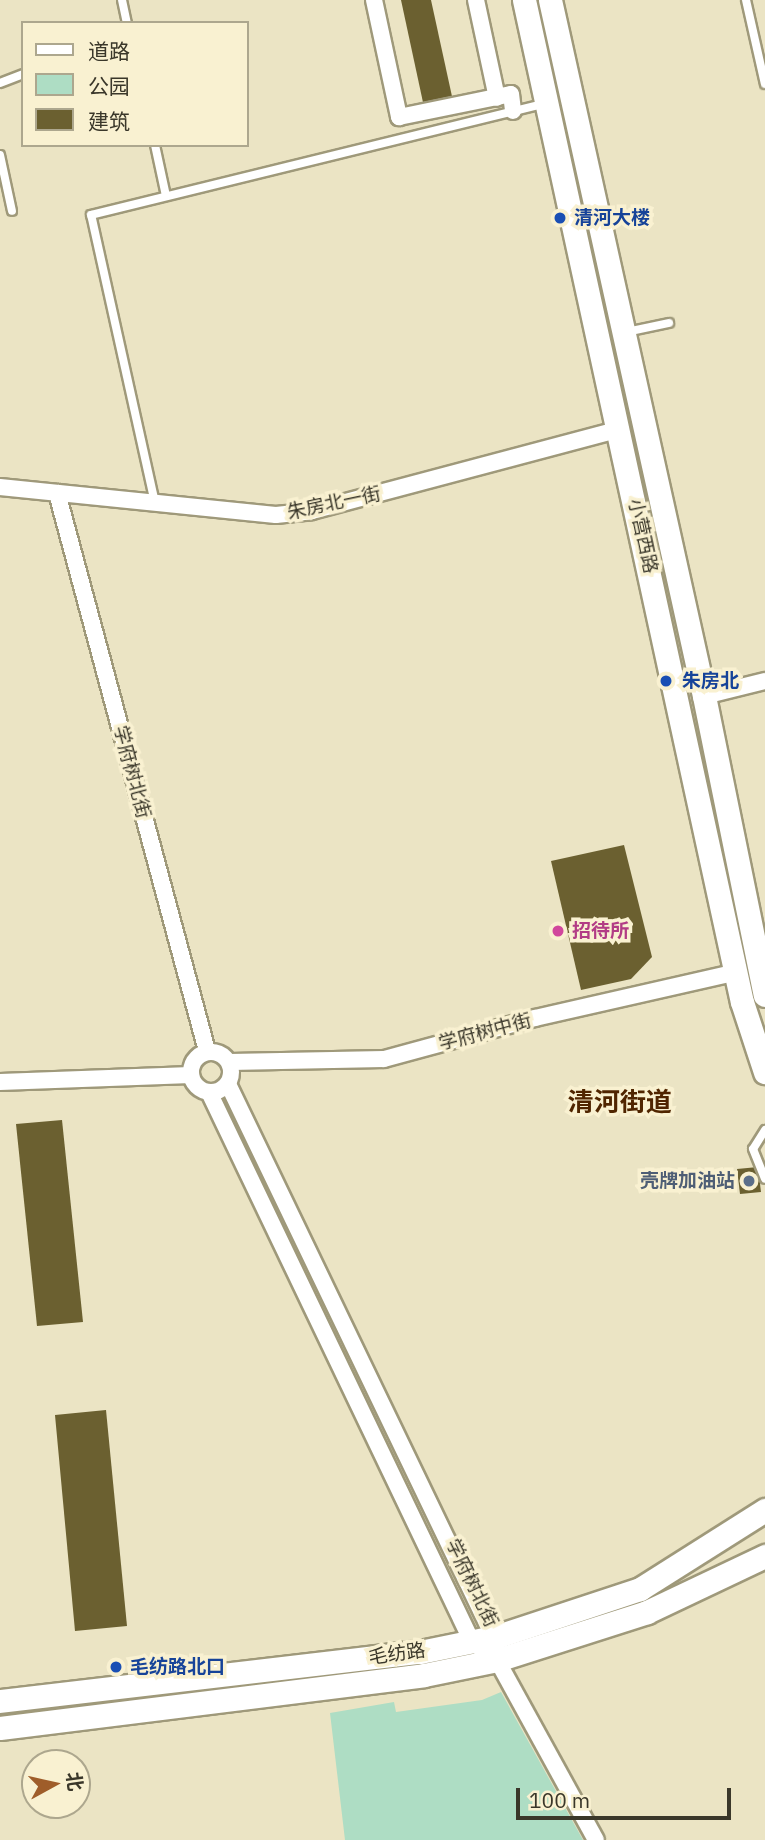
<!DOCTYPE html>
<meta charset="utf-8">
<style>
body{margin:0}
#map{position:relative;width:765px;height:1840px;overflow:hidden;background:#ebe4c4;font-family:"IBM Plex Sans","Noto Sans SC",sans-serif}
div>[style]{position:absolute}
.green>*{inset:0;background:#aeddc4}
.building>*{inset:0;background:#6b6030}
.roads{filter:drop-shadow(2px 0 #9f997a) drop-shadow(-2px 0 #9f997a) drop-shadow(0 2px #9f997a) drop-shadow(0 -2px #9f997a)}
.service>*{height:8px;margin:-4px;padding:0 4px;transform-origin:4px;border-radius:4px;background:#fff}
.minor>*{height:16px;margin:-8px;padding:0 8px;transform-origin:8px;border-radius:8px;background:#fff}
.minor>.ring{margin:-8px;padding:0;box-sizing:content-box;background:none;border:16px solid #fff;border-radius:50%}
.secondary>*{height:23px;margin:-11.5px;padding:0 11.5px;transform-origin:11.5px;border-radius:11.5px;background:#fff}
.dots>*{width:19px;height:19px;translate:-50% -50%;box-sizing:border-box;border:4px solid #f9f1d1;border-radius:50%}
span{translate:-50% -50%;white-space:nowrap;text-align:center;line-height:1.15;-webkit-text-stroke:7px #f9f1d1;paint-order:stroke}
.transit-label{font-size:19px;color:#164399;font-weight:700}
.left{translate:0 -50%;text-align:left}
.street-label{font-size:19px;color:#3a372a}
.hotel-label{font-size:19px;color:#b23c85;font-weight:700}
.service-label{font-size:19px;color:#4e5e75;font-weight:700}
.right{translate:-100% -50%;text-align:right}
.district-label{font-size:26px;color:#502500;font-weight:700}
.legend{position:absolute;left:21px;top:21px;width:228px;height:126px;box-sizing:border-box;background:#f9f1d1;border:2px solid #ada78e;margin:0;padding:9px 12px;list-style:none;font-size:21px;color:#3a372a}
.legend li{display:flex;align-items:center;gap:14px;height:35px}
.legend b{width:35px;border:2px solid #ada78e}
.north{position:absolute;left:21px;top:1749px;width:70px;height:70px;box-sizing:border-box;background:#f9f1d1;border:2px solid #ada78e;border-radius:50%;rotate:82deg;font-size:19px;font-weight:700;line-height:28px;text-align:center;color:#3a372a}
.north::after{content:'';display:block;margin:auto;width:24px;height:32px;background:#9f5d2a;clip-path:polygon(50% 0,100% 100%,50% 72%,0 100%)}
.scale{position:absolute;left:516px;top:1788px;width:215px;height:32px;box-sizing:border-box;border:4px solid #3a372a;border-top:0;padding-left:9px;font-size:21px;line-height:24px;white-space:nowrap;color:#3a372a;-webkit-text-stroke:5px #f9f1d1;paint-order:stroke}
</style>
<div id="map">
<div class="green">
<div style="clip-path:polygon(501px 1692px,583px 1840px,345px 1840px,330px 1713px,394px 1702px,396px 1712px,482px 1700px)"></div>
</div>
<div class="building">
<div style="clip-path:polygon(401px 0,431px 0,453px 101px,424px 107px)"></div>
<div style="clip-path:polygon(624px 845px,652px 957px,631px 979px,581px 990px,551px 861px)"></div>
<div style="clip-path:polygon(62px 1120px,83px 1322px,37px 1326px,16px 1124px)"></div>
<div style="clip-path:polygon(758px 1167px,761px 1192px,740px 1194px,737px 1169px)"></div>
<div style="clip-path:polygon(106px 1410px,127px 1626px,75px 1631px,55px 1415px)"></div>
</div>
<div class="roads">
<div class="service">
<div style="left:122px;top:0;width:24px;rotate:78deg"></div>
<div style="left:746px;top:0;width:86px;rotate:77.3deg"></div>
<div style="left:0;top:83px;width:25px;rotate:-21deg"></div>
<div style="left:155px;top:145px;width:52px;rotate:77.8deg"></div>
<div style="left:0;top:155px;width:57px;rotate:77.9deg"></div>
<div style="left:626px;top:332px;width:44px;rotate:-11.8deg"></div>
<div style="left:155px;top:503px;width:295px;rotate:-102.5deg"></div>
<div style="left:91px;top:215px;width:466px;rotate:-13.8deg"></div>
<div style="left:765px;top:1130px;width:22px;rotate:122deg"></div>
<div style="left:753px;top:1149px;width:32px;rotate:68deg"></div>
</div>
<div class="minor">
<div style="left:374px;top:0;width:120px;rotate:77.9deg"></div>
<div style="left:399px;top:117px;width:114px;rotate:-11.6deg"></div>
<div style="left:511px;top:94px;width:17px;rotate:83deg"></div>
<div style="left:476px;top:0;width:100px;rotate:77.9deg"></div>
<div style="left:0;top:487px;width:277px;rotate:5.8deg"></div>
<div style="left:276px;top:515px;width:36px;rotate:-6deg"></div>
<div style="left:312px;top:511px;width:319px;rotate:-14.9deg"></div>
<div style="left:57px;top:493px;width:578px;rotate:74.95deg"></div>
<div style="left:704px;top:696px;width:63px;rotate:-13.8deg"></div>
<div class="ring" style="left:191px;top:1052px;width:24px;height:24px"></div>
<div style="left:230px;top:1062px;width:154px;rotate:-1.1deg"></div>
<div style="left:384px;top:1059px;width:156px;rotate:-15.2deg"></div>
<div style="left:535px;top:1018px;width:207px;rotate:-12.8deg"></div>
<div style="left:0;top:1082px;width:191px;rotate:-2.1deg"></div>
<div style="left:228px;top:1084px;width:621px;rotate:64.34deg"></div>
<div style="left:209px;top:1092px;width:610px;rotate:64.44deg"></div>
<div style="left:472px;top:1642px;width:31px;rotate:36deg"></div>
<div style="left:497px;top:1660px;width:205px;rotate:61.2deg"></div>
</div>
<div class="secondary">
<div style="left:524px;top:0;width:1025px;rotate:77.73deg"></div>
<div style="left:742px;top:1002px;width:74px;rotate:71.8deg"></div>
<div style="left:550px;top:0;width:713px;rotate:77.52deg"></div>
<div style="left:704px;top:696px;width:305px;rotate:78.5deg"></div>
<div style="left:0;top:1701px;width:423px;rotate:-6.7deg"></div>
<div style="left:420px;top:1652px;width:80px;rotate:-11.6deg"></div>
<div style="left:498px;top:1636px;width:150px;rotate:-18.3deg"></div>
<div style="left:640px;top:1589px;width:148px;rotate:-32.3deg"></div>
<div style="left:0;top:1728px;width:427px;rotate:-7.1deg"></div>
<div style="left:424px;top:1675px;width:75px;rotate:-11.6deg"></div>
<div style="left:497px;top:1660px;width:157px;rotate:-17.7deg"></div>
<div style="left:647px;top:1612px;width:131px;rotate:-25.4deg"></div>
</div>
</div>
<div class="dots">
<div style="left:560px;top:218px;background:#1a4fb4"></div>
<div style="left:666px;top:681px;background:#1a4fb4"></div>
<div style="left:558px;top:931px;background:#d1479c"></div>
<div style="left:749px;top:1181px;background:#5c6f8a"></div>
<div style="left:116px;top:1667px;background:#1a4fb4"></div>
</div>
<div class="transit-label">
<span class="left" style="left:574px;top:218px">清河大楼</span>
<span class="left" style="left:682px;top:681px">朱房北</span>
<span class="left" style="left:130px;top:1667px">毛纺路北口</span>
</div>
<div class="street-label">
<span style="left:334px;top:503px;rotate:-12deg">朱房北一街</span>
<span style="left:643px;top:536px;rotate:78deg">小营西路</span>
<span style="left:132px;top:772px;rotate:75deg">学府树北街</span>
<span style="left:485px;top:1032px;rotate:-15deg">学府树中街</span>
<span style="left:472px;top:1583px;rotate:64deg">学府树北街</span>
<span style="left:397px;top:1654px;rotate:-8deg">毛纺路</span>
</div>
<div class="hotel-label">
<span class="left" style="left:572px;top:931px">招待所</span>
</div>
<div class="service-label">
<span class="right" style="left:735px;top:1181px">壳牌加油站</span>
</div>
<div class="district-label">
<span style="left:620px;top:1102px">清河街道</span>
</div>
<ul class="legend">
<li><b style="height:9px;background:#fff"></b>道路</li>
<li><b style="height:19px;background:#aeddc4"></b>公园</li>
<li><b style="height:19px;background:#6b6030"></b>建筑</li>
</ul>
<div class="north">北</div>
<div class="scale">100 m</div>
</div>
